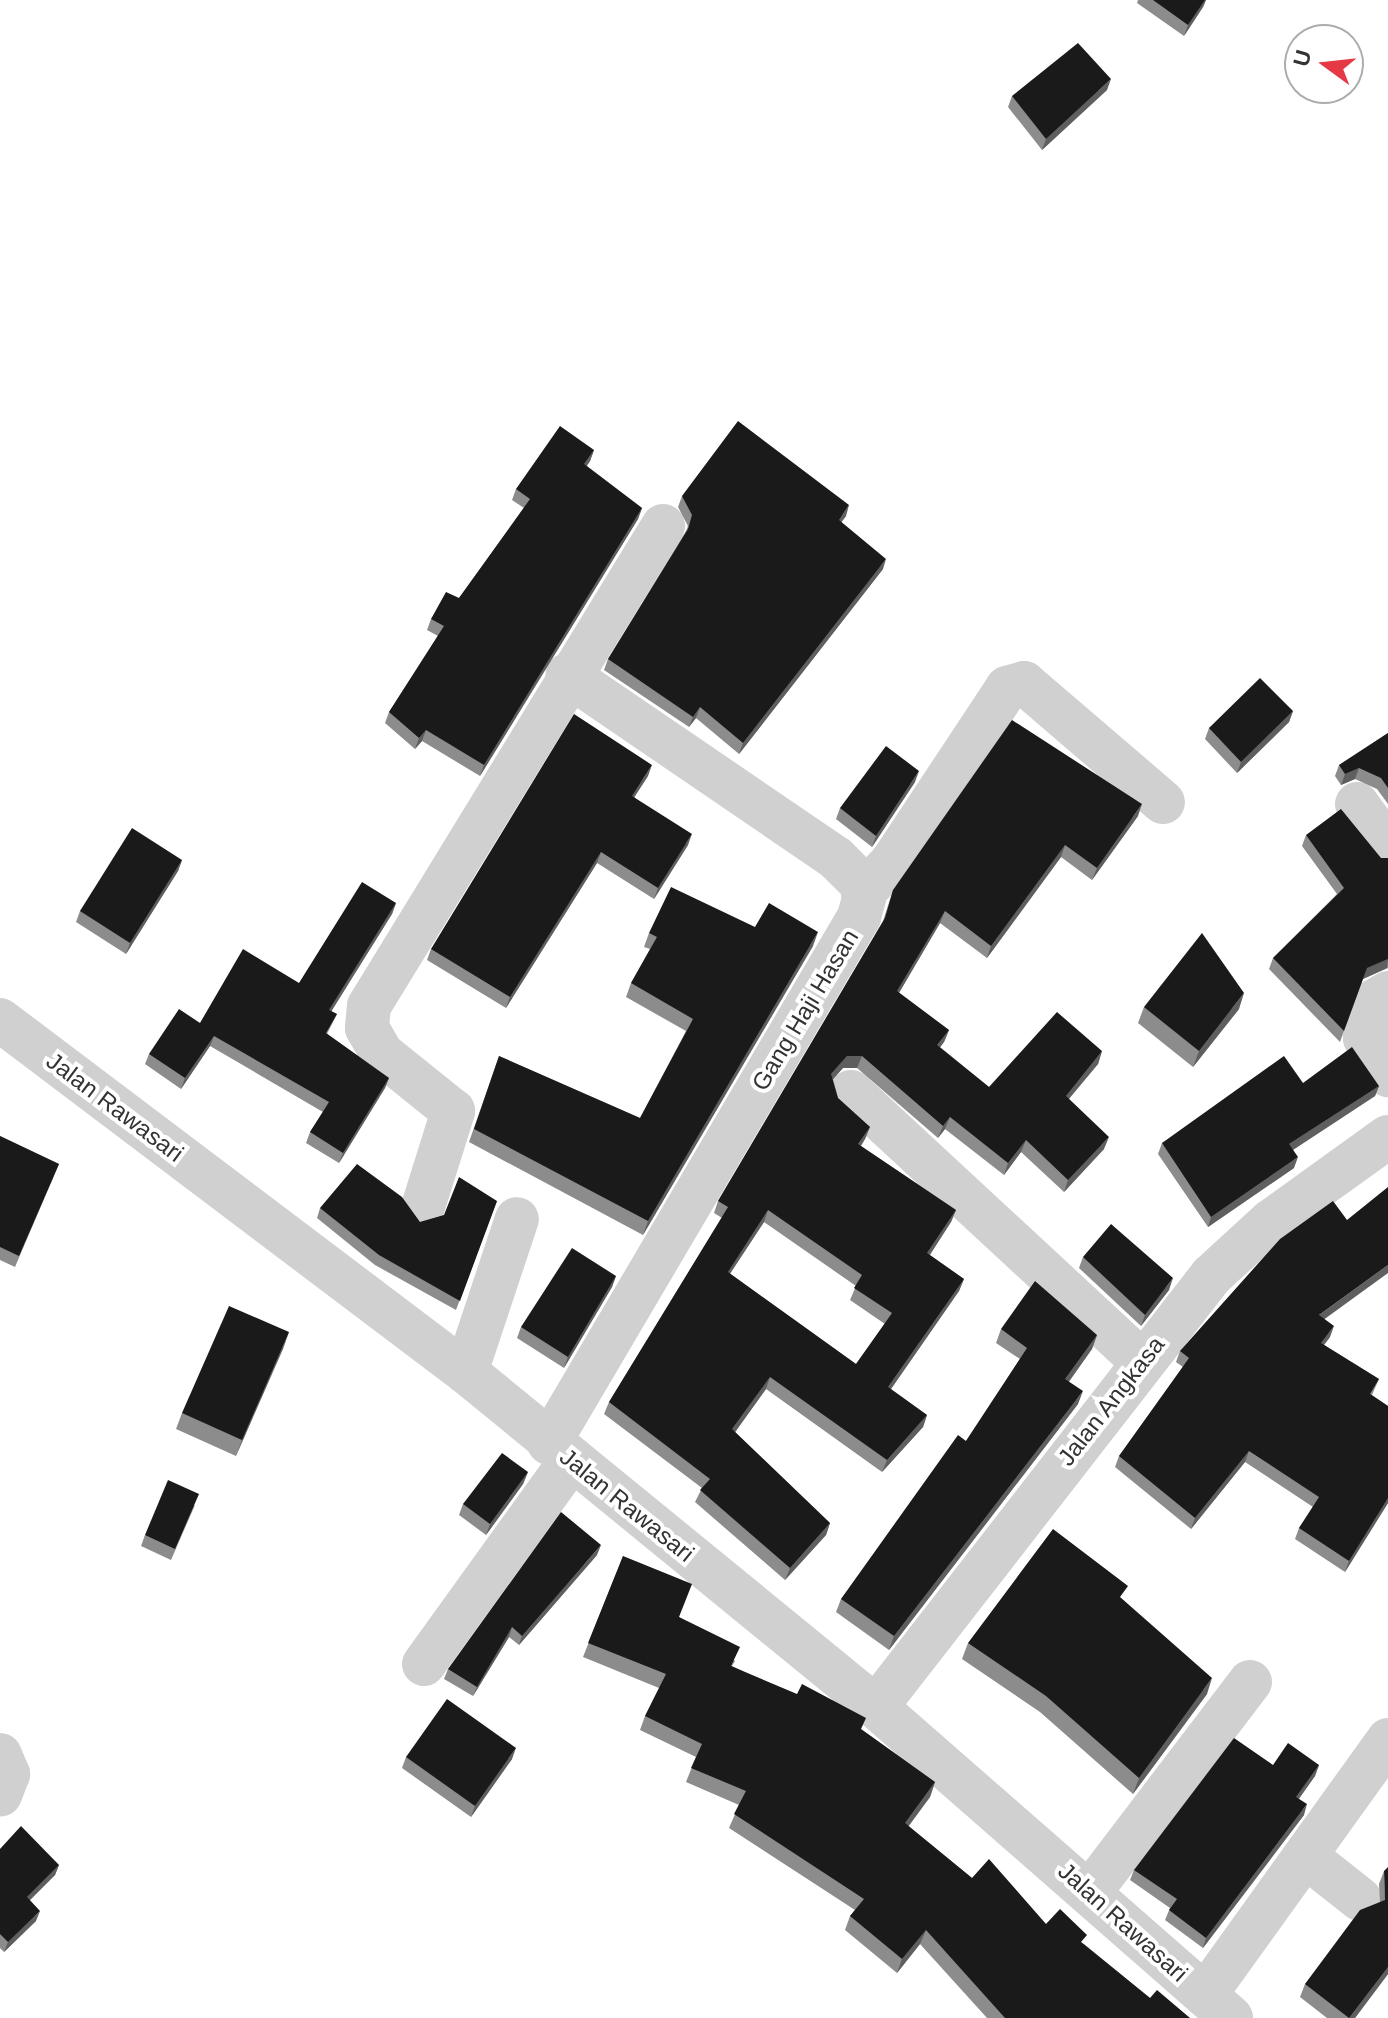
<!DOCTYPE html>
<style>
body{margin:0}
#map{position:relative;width:1388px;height:2018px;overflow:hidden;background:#fff;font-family:Helvetica,sans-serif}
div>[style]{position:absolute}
.minor>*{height:44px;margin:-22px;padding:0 22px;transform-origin:22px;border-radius:22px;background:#d0d0d0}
.wall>*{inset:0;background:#8c8c8c}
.shaded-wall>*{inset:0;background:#5f5f5f}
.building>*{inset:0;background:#1a1a1a}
span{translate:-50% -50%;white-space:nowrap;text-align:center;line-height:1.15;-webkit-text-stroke:8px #fff;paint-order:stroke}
.street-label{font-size:24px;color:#333}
.north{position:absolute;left:1284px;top:24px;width:80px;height:80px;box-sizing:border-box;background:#fff;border:2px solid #adadad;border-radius:50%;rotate:285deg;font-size:22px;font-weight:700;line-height:32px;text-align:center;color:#333}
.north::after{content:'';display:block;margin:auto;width:28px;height:36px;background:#e63946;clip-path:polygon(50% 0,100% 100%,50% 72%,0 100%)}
</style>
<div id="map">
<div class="minor">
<div style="left:1357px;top:804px;width:53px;rotate:54.2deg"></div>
<div style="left:863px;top:893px;width:42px;rotate:-46.9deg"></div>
<div style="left:892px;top:862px;width:209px;rotate:-56.5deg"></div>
<div style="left:1007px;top:688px;width:18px;rotate:-16deg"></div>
<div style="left:1024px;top:683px;width:183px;rotate:40.6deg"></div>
<div style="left:1388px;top:993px;width:14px;rotate:150deg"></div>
<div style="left:1376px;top:1000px;width:40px;rotate:106deg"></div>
<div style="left:1365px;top:1038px;width:44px;rotate:58.1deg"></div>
<div style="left:0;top:1020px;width:584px;rotate:37.07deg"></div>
<div style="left:466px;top:1372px;width:529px;rotate:39.25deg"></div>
<div style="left:876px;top:1707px;width:472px;rotate:41.2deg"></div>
<div style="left:851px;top:1092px;width:396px;rotate:42.8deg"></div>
<div style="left:423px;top:1207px;width:101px;rotate:-72.6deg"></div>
<div style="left:453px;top:1111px;width:91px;rotate:-141.2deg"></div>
<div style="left:382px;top:1054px;width:30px;rotate:-120deg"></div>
<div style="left:367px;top:1028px;width:22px;rotate:-85deg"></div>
<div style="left:369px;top:1006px;width:563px;rotate:-58.51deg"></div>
<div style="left:466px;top:1372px;width:161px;rotate:-71.6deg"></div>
<div style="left:549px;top:1443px;width:611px;rotate:-59.49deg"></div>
<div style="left:859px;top:917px;width:20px;rotate:-75deg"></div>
<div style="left:864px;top:898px;width:14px;rotate:-98deg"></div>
<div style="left:862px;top:884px;width:37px;rotate:-135deg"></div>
<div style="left:836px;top:858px;width:325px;rotate:-145.7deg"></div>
<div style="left:424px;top:1664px;width:253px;rotate:-54.2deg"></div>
<div style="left:876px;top:1707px;width:546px;rotate:-52.14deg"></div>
<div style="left:1211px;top:1276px;width:81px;rotate:-42.5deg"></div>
<div style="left:1271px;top:1221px;width:144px;rotate:-35.7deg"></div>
<div style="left:0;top:1755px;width:21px;rotate:67deg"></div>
<div style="left:8px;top:1774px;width:22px;rotate:111deg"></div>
<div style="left:1308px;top:1858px;width:66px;rotate:38.3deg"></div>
<div style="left:1090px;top:1892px;width:264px;rotate:-52.7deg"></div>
<div style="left:1205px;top:1995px;width:314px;rotate:-54.3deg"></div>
</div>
<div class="wall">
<div style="clip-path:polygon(1138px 0,1206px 0,1203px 7px,1184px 36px,1137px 3px)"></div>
<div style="clip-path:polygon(1107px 90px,1042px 150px,1008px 107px,1012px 96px)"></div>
<div style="clip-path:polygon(594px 450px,590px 461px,587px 466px,642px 508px,638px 519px,480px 776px,422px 741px,415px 749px,385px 723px,389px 712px,438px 636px,427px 630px,431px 619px,459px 598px,524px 508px,512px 500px,516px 489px)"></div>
<div style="clip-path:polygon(682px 496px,846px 516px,841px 522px,883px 569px,739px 754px,696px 718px,689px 727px,604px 670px,608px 659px,686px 531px,688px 526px,678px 507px)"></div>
<div style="clip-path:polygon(1293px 711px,1289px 722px,1237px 773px,1205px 739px,1209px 728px)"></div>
<div style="clip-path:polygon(1388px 733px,1388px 804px,1377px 789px,1355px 779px,1341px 785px,1335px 776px,1339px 765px)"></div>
<div style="clip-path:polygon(648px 776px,634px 797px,688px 845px,654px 899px,597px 863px,506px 1008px,427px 960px,431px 949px)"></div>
<div style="clip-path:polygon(915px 782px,872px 847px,836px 819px,840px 808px)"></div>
<div style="clip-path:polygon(evenodd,1138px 816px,1092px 880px,1061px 857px,987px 958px,940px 923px,899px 993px,949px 1030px,944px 1042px,940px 1047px,989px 1087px,1102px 1051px,1098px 1064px,1069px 1099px,1104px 1149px,1064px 1192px,1021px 1152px,1004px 1175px,945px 1129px,938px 1138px,857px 1068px,843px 1068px,833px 1079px,838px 1098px,870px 1127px,865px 1139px,861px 1146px,956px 1210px,951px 1222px,930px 1255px,964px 1279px,959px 1291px,891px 1389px,927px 1415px,923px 1427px,882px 1472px,766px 1389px,735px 1432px,830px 1523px,826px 1535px,785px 1580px,695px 1502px,702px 1488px,604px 1414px,609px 1402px,722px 1218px,714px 1213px,718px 1201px,883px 921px,893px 890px,1138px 816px,764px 1222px,856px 1286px,850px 1300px,885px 1324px,856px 1364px,730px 1274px,764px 1222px)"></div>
<div style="clip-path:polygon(1306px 835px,1381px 858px,1388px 858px,1388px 968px,1363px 979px,1340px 1042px,1269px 969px,1273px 958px,1337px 894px,1302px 846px)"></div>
<div style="clip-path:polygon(182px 860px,178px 871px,126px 954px,76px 922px,80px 911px)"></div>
<div style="clip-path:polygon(396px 903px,392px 914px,331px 1011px,337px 1014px,327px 1034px,389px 1078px,385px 1088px,339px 1163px,306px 1143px,310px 1132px,323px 1112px,210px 1046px,181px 1089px,145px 1064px,149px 1054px,200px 1023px,299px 983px)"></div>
<div style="clip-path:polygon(755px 927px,813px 946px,643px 1235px,469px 1142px,499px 1056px,640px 1118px,686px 1031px,626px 997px,631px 983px,650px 949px,644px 947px,649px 933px)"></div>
<div style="clip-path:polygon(1144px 1007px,1239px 1009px,1193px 1067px,1138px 1023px)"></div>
<div style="clip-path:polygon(1303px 1083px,1379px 1086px,1375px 1096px,1293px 1150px,1294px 1168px,1208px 1227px,1158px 1154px,1162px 1143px)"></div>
<div style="clip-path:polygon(0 1136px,59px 1164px,15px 1267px,0 1260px)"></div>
<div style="clip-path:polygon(497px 1201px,456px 1310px,375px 1265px,317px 1218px,320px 1208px,420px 1222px)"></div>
<div style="clip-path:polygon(1083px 1257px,1169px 1290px,1141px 1326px,1079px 1268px)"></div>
<div style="clip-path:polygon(616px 1276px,612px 1287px,564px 1368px,517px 1338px,521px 1327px)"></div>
<div style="clip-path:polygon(1324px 1319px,1330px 1337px,1324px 1345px,1379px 1379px,1372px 1395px,1388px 1406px,1388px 1503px,1345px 1572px,1295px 1539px,1299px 1528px,1313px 1507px,1245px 1462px,1191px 1529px,1115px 1467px,1119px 1456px,1183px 1367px,1176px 1362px,1180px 1351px)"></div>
<div style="clip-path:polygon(1001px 1329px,1097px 1335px,1092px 1349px,1069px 1381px,1078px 1404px,889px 1650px,836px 1612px,841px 1599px,966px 1441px,1020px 1359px,996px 1343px)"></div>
<div style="clip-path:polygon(289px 1332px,236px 1456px,176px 1429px,182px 1413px)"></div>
<div style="clip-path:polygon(528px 1472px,523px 1484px,486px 1535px,459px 1515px,463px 1504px)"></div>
<div style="clip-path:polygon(195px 1505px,171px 1560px,141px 1546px,145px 1535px)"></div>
<div style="clip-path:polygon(597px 1555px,519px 1645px,509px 1637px,473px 1696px,444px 1679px,448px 1669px)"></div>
<div style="clip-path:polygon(623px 1556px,679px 1617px,735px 1661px,732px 1666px,862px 1730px,935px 1782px,930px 1797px,908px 1826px,972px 1878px,1046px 1924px,1084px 1944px,1150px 1998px,1190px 2018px,987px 2018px,920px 1944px,897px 1973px,845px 1930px,850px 1916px,855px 1910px,729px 1828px,739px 1805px,686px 1782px,696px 1757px,640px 1730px,645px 1716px,659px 1688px,583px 1657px)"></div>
<div style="clip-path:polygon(1123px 1600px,1207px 1694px,1133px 1794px,1040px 1712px,962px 1659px,968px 1643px)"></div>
<div style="clip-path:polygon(406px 1757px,512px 1759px,471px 1817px,402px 1768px)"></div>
<div style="clip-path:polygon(1273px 1765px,1319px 1765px,1315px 1776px,1299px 1799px,1304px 1815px,1203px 1948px,1165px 1920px,1170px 1908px,1130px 1880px,1134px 1870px)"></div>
<div style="clip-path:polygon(0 1849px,59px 1865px,55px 1875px,30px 1900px,36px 1921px,4px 1952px,0 1948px)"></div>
<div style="clip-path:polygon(1384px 1871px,1388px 1974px,1355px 2018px,1327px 2018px,1300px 1997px,1305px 1984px,1380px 1902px,1379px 1884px)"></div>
</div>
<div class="shaded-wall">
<div style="clip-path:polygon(1205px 0,1206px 0,1203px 7px,1184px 36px,1188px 25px)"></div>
<div style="clip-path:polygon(1111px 79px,1107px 90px,1042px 150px,1046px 139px)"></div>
<div style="clip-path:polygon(594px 450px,590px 461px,580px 475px,584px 464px)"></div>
<div style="clip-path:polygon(849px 505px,846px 516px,835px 531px,839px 520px)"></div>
<div style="clip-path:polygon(642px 508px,638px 519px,480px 776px,484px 765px)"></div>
<div style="clip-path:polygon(886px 559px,883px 569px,739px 754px,743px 743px)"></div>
<div style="clip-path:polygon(700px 707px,696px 718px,689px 727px,693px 717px)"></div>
<div style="clip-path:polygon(1293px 711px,1289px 722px,1237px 773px,1241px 762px)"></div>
<div style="clip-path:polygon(426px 730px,422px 741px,415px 749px,419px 738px)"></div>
<div style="clip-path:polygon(652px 765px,648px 776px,628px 807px,632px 796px)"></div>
<div style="clip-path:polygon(1359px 768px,1355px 779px,1341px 785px,1345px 774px)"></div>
<div style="clip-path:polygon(919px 771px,915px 782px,872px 847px,876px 836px)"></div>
<div style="clip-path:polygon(1142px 804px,1138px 816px,1092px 880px,1097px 868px)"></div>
<div style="clip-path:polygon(692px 834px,688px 845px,654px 899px,658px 888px)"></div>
<div style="clip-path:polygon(1065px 845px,1061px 857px,987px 958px,991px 946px)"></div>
<div style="clip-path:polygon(601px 852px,597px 863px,506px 1008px,510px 997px)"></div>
<div style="clip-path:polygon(182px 860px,178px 871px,126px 954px,130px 943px)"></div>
<div style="clip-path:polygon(396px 903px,392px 914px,326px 1020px,329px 1010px)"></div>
<div style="clip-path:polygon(945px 911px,940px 923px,893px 1003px,897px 991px)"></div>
<div style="clip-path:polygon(818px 932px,813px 946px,643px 1235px,648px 1221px)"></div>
<div style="clip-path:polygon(1388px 959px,1387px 968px,1363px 979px,1367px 968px)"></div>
<div style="clip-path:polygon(1244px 993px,1239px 1009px,1193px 1067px,1199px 1051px)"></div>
<div style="clip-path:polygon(949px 1030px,944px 1042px,933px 1057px,937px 1045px)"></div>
<div style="clip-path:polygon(214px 1036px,210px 1046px,181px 1089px,185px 1078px)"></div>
<div style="clip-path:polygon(1102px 1051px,1098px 1064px,1061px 1108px,1066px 1096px)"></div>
<div style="clip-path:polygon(847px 1056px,862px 1056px,857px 1068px,843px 1068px,827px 1086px,831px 1074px)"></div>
<div style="clip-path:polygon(389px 1078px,385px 1088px,339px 1163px,343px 1153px)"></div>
<div style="clip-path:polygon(1379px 1086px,1375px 1096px,1285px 1155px,1289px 1144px)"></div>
<div style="clip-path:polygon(950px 1117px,945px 1129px,938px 1138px,943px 1126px)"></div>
<div style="clip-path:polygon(870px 1127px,865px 1139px,854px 1156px,858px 1144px)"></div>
<div style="clip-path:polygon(1109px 1137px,1104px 1149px,1064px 1192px,1068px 1180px)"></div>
<div style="clip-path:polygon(1026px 1140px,1021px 1152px,1004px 1175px,1008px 1163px)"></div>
<div style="clip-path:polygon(1298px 1157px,1294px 1168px,1208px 1227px,1211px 1217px)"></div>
<div style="clip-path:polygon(768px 1210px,764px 1222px,723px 1284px,728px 1272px)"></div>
<div style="clip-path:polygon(956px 1210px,951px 1222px,923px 1265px,927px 1253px)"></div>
<div style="clip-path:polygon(1388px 1265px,1388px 1273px,1315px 1326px,1319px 1315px)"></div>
<div style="clip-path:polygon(616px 1276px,612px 1287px,564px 1368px,568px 1357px)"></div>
<div style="clip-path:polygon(1173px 1278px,1169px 1290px,1141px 1326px,1145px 1315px)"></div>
<div style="clip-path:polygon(964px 1279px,959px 1291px,884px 1399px,888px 1387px)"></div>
<div style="clip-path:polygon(1334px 1326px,1330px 1337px,1317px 1354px,1321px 1343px)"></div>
<div style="clip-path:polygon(289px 1332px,283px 1349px,236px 1456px,242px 1440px)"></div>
<div style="clip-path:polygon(1097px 1335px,1092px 1349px,1061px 1393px,1065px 1379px)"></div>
<div style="clip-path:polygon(770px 1377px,766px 1389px,728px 1442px,732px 1429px)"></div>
<div style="clip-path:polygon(1083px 1391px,1078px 1404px,889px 1650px,894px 1636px)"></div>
<div style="clip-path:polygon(927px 1415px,923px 1427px,882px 1472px,887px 1460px)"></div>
<div style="clip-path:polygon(1249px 1451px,1245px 1462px,1191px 1529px,1195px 1518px)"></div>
<div style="clip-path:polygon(528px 1472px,523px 1484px,486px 1535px,490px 1524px)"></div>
<div style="clip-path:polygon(1388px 1498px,1388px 1503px,1345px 1572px,1349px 1561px)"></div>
<div style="clip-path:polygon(830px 1523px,826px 1535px,785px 1580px,790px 1568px)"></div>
<div style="clip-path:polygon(601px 1545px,597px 1555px,519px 1645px,522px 1636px)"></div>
<div style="clip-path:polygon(512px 1627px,509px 1637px,473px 1696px,477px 1687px)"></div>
<div style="clip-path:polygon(1212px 1678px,1207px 1694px,1133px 1794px,1139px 1778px)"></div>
<div style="clip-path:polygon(516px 1748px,512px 1759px,471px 1817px,475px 1806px)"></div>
<div style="clip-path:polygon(1319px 1765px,1315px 1776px,1292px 1808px,1296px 1797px)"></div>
<div style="clip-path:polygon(935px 1782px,930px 1797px,900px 1838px,905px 1823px)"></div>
<div style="clip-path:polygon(1307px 1804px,1304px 1815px,1203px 1948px,1206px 1938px)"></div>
<div style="clip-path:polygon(59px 1865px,55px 1875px,23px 1907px,27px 1897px)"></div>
<div style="clip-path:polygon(40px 1911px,36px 1921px,4px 1952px,8px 1942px)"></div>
<div style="clip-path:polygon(926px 1930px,920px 1944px,897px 1973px,902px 1959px)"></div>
<div style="clip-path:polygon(1388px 1967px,1388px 1974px,1355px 2018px,1349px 2018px)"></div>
</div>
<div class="building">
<div style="clip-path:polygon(1153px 0,1205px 0,1188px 25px)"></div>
<div style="clip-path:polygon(1078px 43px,1111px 79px,1046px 139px,1012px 96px)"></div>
<div style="clip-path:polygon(738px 421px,849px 505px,839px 520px,886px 559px,743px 743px,700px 707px,693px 717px,608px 659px,688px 529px,692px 515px,682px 496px)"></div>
<div style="clip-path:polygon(560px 426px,594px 450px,584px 464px,642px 508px,484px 765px,426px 730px,419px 738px,389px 712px,444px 626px,431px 619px,446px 592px,459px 598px,530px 499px,516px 489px)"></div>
<div style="clip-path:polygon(1260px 678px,1293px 711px,1241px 762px,1209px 728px)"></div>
<div style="clip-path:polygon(574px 714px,652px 765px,632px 796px,692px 834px,658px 888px,601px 852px,510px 997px,431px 949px)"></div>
<div style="clip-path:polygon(evenodd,1012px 720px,1142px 804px,1097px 868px,1065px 845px,991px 946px,945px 911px,897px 991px,949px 1030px,937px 1045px,989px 1087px,1057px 1012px,1102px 1051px,1066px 1096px,1109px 1137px,1068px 1180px,1026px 1140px,1008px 1163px,950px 1117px,943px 1126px,862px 1056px,847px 1056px,831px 1074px,838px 1098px,870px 1127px,858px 1144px,956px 1210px,927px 1253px,964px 1279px,888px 1387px,927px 1415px,887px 1460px,770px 1377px,732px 1429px,830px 1523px,790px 1568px,700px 1490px,710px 1479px,609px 1402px,728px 1207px,718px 1201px,885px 918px,893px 890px,1012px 720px,768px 1210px,862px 1275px,854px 1288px,892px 1313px,856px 1364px,728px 1272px,768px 1210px)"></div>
<div style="clip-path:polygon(1388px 733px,1388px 788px,1381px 778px,1359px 768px,1345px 774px,1339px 765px)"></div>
<div style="clip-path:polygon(886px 746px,919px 771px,876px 836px,840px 808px)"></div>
<div style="clip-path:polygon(1341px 809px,1381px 858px,1388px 858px,1388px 959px,1367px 968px,1344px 1031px,1273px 958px,1344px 888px,1306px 835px)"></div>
<div style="clip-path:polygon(132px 828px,182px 860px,130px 943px,80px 911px)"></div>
<div style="clip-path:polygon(362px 882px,396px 903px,329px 1010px,337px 1014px,326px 1033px,389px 1078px,343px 1153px,310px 1132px,329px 1102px,214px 1036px,185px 1078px,149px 1054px,179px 1009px,200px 1023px,243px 949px,299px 983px)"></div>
<div style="clip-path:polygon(671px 887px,755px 927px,769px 903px,818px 932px,648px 1221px,474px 1129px,499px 1056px,640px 1118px,693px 1019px,631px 983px,657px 937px,649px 933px)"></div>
<div style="clip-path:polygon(1202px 933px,1244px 993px,1199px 1051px,1144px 1007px)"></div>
<div style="clip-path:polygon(1352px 1047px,1379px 1086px,1289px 1144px,1298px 1157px,1211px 1217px,1162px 1143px,1284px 1056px,1303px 1083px)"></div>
<div style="clip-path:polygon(0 1136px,59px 1164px,19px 1256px,0 1247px)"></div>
<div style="clip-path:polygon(357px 1164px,402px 1197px,420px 1222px,444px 1215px,459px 1177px,497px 1201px,460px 1301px,379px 1255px,320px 1208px)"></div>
<div style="clip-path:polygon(1388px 1187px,1388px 1265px,1319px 1315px,1334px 1326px,1321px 1343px,1379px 1379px,1370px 1394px,1388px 1406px,1388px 1498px,1349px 1561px,1299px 1528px,1319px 1497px,1249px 1451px,1195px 1518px,1119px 1456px,1189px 1358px,1180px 1351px,1280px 1239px,1333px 1201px,1347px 1220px)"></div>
<div style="clip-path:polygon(1111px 1224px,1173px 1278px,1145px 1315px,1083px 1257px)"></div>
<div style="clip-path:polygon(572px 1248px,616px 1276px,568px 1357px,521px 1327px)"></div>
<div style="clip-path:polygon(1035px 1281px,1097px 1335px,1065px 1379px,1083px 1391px,894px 1636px,841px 1599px,958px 1435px,966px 1441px,1027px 1348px,1001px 1329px)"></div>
<div style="clip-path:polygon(229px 1306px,289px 1332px,242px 1440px,182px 1413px)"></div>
<div style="clip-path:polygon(502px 1453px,528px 1472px,490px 1524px,463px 1504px)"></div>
<div style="clip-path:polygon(168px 1480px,199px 1494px,175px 1549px,145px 1535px)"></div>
<div style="clip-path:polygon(561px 1512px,601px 1545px,522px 1636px,512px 1627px,477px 1687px,448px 1669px)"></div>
<div style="clip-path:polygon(1053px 1529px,1128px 1586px,1120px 1597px,1212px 1678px,1139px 1778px,1046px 1696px,968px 1643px)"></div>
<div style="clip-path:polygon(623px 1556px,692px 1584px,679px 1617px,740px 1647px,731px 1666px,797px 1694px,802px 1684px,866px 1718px,861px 1729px,935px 1782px,905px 1823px,972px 1878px,989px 1859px,1046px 1924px,1060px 1909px,1087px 1935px,1081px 1942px,1150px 1998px,1157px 1990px,1190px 2018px,1005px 2018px,926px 1930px,902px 1959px,850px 1916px,864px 1899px,734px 1814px,746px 1791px,691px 1768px,702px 1744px,645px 1716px,666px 1674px,588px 1643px)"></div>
<div style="clip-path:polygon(447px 1699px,516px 1748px,475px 1806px,406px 1757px)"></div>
<div style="clip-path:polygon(1234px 1738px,1273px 1765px,1288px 1743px,1319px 1765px,1296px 1797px,1307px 1804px,1206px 1938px,1169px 1910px,1177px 1899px,1134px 1870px)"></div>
<div style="clip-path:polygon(21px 1826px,59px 1865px,27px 1897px,40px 1911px,8px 1942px,0 1934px,0 1849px)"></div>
<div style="clip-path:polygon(1388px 1867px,1388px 1967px,1349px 2018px,1305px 1984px,1360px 1910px,1385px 1900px,1384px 1871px)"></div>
</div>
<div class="street-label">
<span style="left:805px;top:1010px;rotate:-59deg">Gang Haji Hasan</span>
<span style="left:115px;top:1107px;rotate:37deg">Jalan Rawasari</span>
<span style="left:1111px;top:1401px;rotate:-52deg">Jalan Angkasa</span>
<span style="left:627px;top:1505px;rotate:39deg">Jalan Rawasari</span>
<span style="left:1123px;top:1922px;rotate:42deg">Jalan Rawasari</span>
</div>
<div class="north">U</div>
</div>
